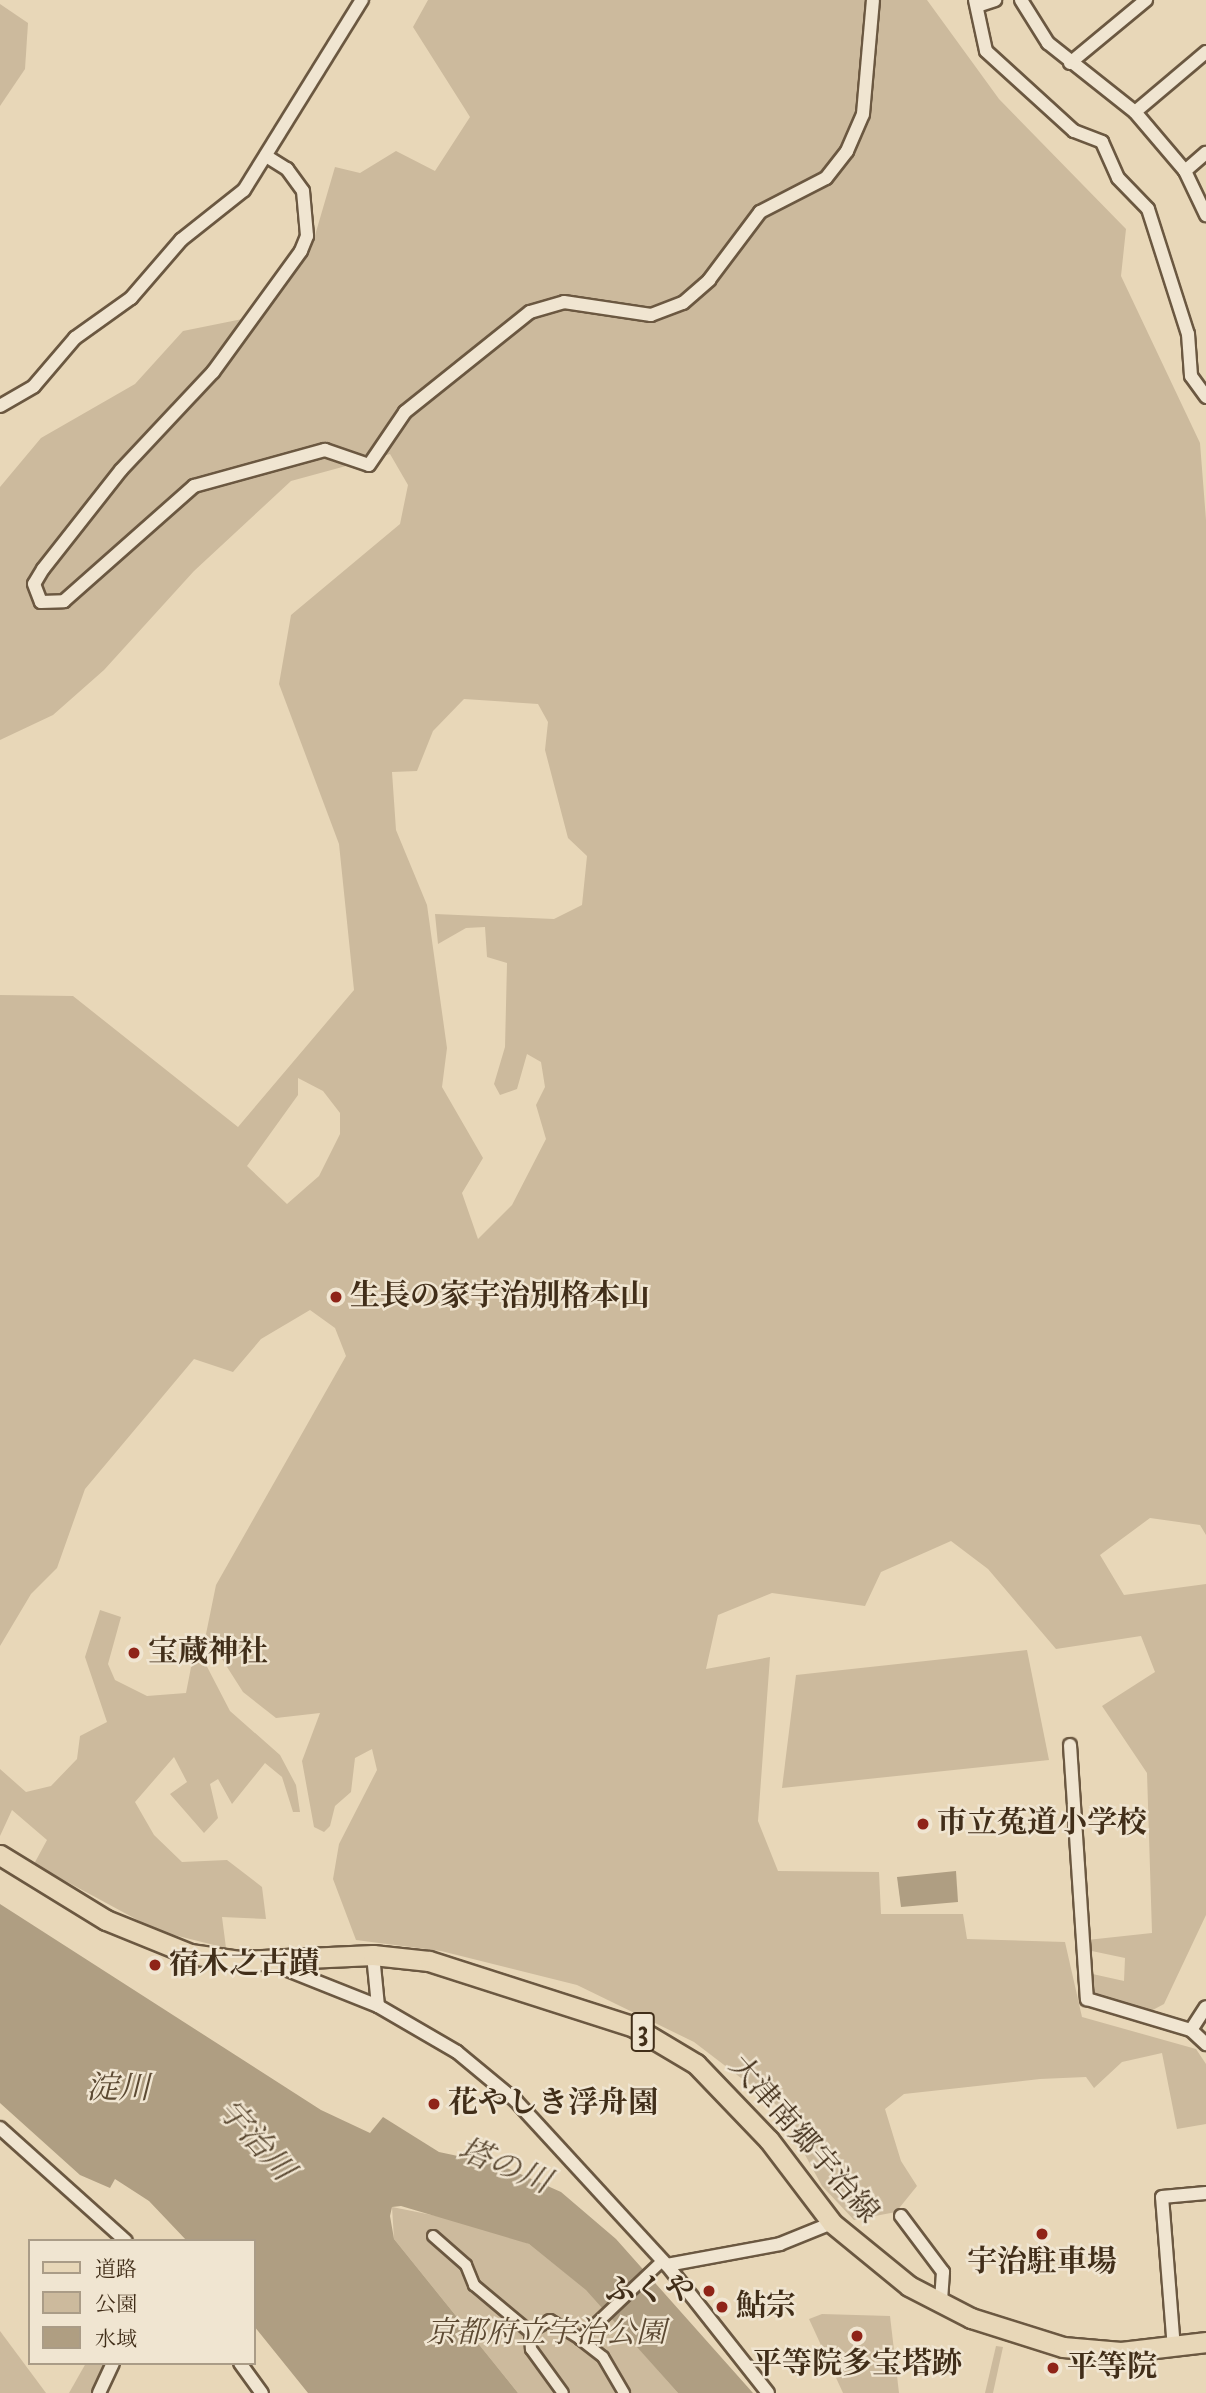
<!DOCTYPE html>
<meta charset="utf-8">
<style>
body{margin:0}
#map{position:relative;width:1206px;height:2393px;overflow:hidden;background:#e8d7b8;font-family:"IM FELL DW Pica","Noto Serif JP",serif}
div>[style]{position:absolute}
.green>*{inset:0;background:#ccba9d}
.water>*{inset:0;background:#af9e82}
.roads{filter:drop-shadow(2px 0 #6b5841) drop-shadow(-2px 0 #6b5841) drop-shadow(0 2px #6b5841) drop-shadow(0 -2px #6b5841)}
.pedestrian>*{height:10px;margin:-5px;padding:0 5px;transform-origin:5px;border-radius:5px;background:#f0e5d1}
.minor>*{height:12px;margin:-6px;padding:0 6px;transform-origin:6px;border-radius:6px;background:#f0e5d1}
.primary>*{height:19px;margin:-9.5px;padding:0 9.5px;transform-origin:9.5px;border-radius:9.5px;background:#e8d7b8}
.dots>*{width:19px;height:19px;translate:-50% -50%;box-sizing:border-box;border:4px solid #f0e5d1;border-radius:50%}
span{translate:-50% -50%;white-space:nowrap;text-align:center;line-height:1.15;-webkit-text-stroke:5px #f0e5d1;paint-order:stroke}
.shield-label span{padding:2px 5px;background:#f0e5d1;border:2px solid;border-radius:5px;-webkit-text-stroke-width:0}
.shield-label{font-size:28px;color:#412e19;font-weight:700}
.poi-label{font-size:30px;color:#412e19;font-weight:700}
.left{translate:0 -50%;text-align:left}
.right{translate:-100% -50%;text-align:right}
.street-label{font-size:30px;color:#412e19}
.park-label{font-size:30px;color:#5d4a33;font-style:italic}
.water-label{font-size:32px;color:#5c4a33;font-style:italic}
.legend{position:absolute;left:28px;top:2239px;width:228px;height:126px;box-sizing:border-box;background:#f0e5d1;border:2px solid #aa9c87;margin:0;padding:9px 12px;list-style:none;font-size:21px;color:#412e19}
.legend li{display:flex;align-items:center;gap:14px;height:35px}
.legend b{width:35px;border:2px solid #aa9c87}
</style>
<div id="map">
<div class="green">
<div style="clip-path:polygon(evenodd,428px 0,927px 0,999px 99px,1126px 229px,1121px 276px,1200px 443px,1206px 520px,1206px 1535px,1200px 1525px,1150px 1518px,1100px 1555px,1124px 1595px,1206px 1584px,1206px 1915px,1164px 2004px,1149px 2012px,1094px 1994px,1088px 1973px,1124px 1981px,1125px 1958px,1087px 1950px,1087px 1940px,1152px 1933px,1147px 1773px,1102px 1706px,1155px 1672px,1141px 1636px,1056px 1649px,988px 1569px,951px 1541px,881px 1572px,865px 1606px,772px 1593px,718px 1615px,706px 1669px,770px 1657px,758px 1821px,778px 1871px,879px 1872px,881px 1914px,963px 1914px,967px 1939px,1065px 1942px,1082px 2017px,1196px 2049px,1206px 2064px,1206px 2124px,1177px 2129px,1162px 2053px,1122px 2062px,1094px 2088px,1086px 2077px,1040px 2079px,904px 2094px,885px 2109px,901px 2161px,917px 2186px,896px 2212px,854px 2220px,822px 2186px,779px 2107px,694px 2042px,577px 1985px,441px 1951px,356px 1940px,333px 1879px,339px 1844px,377px 1770px,372px 1749px,355px 1758px,351px 1792px,335px 1806px,330px 1826px,324px 1832px,314px 1827px,302px 1761px,320px 1713px,276px 1718px,243px 1692px,206px 1634px,216px 1585px,346px 1356px,335px 1328px,310px 1310px,261px 1339px,233px 1372px,194px 1359px,85px 1489px,57px 1568px,31px 1594px,0 1646px,0 995px,73px 996px,238px 1127px,354px 990px,339px 844px,279px 684px,291px 615px,400px 524px,408px 485px,390px 454px,291px 481px,194px 571px,104px 670px,53px 715px,0 740px,0 487px,41px 438px,135px 384px,183px 331px,262px 315px,311px 249px,335px 167px,360px 173px,396px 151px,435px 171px,470px 117px,413px 27px,428px 0,464px 699px,538px 704px,548px 722px,545px 750px,568px 838px,587px 856px,582px 905px,554px 919px,435px 914px,438px 944px,466px 928px,485px 927px,487px 957px,507px 963px,505px 1047px,494px 1084px,500px 1095px,517px 1089px,527px 1054px,541px 1062px,545px 1087px,536px 1105px,546px 1139px,512px 1205px,478px 1239px,462px 1193px,483px 1158px,442px 1087px,447px 1048px,427px 905px,396px 830px,392px 772px,417px 771px,433px 731px,464px 699px,428px 0,298px 1078px,323px 1091px,340px 1113px,340px 1134px,319px 1176px,287px 1204px,247px 1166px,298px 1095px,298px 1078px)"></div>
<div style="clip-path:polygon(0 4px,28px 23px,25px 69px,0 106px)"></div>
<div style="clip-path:polygon(100px 1610px,121px 1617px,108px 1664px,115px 1680px,147px 1696px,186px 1693px,193px 1657px,202px 1657px,230px 1711px,280px 1755px,296px 1785px,300px 1812px,293px 1812px,282px 1777px,265px 1763px,232px 1804px,218px 1779px,210px 1784px,218px 1818px,204px 1833px,170px 1794px,187px 1782px,174px 1757px,135px 1802px,154px 1835px,182px 1862px,227px 1860px,262px 1887px,266px 1919px,222px 1917px,226px 1948px,158px 1931px,34px 1864px,47px 1840px,12px 1810px,0 1836px,0 1769px,26px 1792px,51px 1786px,77px 1759px,80px 1736px,107px 1722px,85px 1657px)"></div>
<div style="clip-path:polygon(1027px 1650px,1049px 1760px,782px 1788px,796px 1675px)"></div>
<div style="clip-path:polygon(392px 2207px,482px 2225px,529px 2244px,587px 2290px,678px 2393px,518px 2393px,394px 2239px)"></div>
<div style="clip-path:polygon(822px 2314px,890px 2316px,899px 2393px,843px 2393px,809px 2319px)"></div>
<div style="clip-path:polygon(0 2331px,46px 2393px,0 2393px)"></div>
<div style="clip-path:polygon(996px 2346px,1003px 2347px,993px 2393px,985px 2393px)"></div>
<div style="clip-path:polygon(86px 2363px,109px 2363px,94px 2393px,69px 2393px)"></div>
</div>
<div class="water">
<div style="clip-path:polygon(956px 1871px,958px 1902px,901px 1907px,897px 1877px)"></div>
<div style="clip-path:polygon(0 1904px,321px 2110px,370px 2133px,383px 2117px,439px 2152px,500px 2165px,561px 2192px,616px 2239px,753px 2393px,678px 2393px,586px 2290px,529px 2244px,401px 2206px,392px 2207px,390px 2216px,394px 2239px,518px 2393px,308px 2393px,254px 2326px,254px 2241px,187px 2241px,149px 2201px,115px 2179px,110px 2188px,80px 2175px,0 2103px)"></div>
</div>
<div class="roads">
<div class="pedestrian">
<div style="left:433px;top:2236px;width:44px;rotate:41.3deg"></div>
<div style="left:466px;top:2265px;width:22px;rotate:68deg"></div>
<div style="left:474px;top:2285px;width:73px;rotate:40deg"></div>
<div style="left:530px;top:2332px;width:23px;rotate:-31deg"></div>
<div style="left:550px;top:2320px;width:36px;rotate:32deg"></div>
<div style="left:580px;top:2339px;width:29px;rotate:38deg"></div>
<div style="left:603px;top:2357px;width:42px;rotate:59.7deg"></div>
<div style="left:530px;top:2332px;width:17px;rotate:87deg"></div>
<div style="left:531px;top:2349px;width:54px;rotate:54deg"></div>
<div style="left:580px;top:2339px;width:112px;rotate:-43.5deg"></div>
</div>
<div class="minor">
<div style="left:975px;top:0;width:52px;rotate:77.8deg"></div>
<div style="left:986px;top:51px;width:119px;rotate:42.3deg"></div>
<div style="left:1074px;top:131px;width:30px;rotate:21deg"></div>
<div style="left:1102px;top:142px;width:39px;rotate:66deg"></div>
<div style="left:1118px;top:178px;width:43px;rotate:45.9deg"></div>
<div style="left:1148px;top:209px;width:131px;rotate:72.3deg"></div>
<div style="left:1188px;top:334px;width:42px;rotate:85.9deg"></div>
<div style="left:1191px;top:376px;width:26px;rotate:54deg"></div>
<div style="left:1021px;top:0;width:51px;rotate:57.9deg"></div>
<div style="left:1048px;top:43px;width:111px;rotate:38.4deg"></div>
<div style="left:1135px;top:112px;width:77px;rotate:49.7deg"></div>
<div style="left:1185px;top:171px;width:49px;rotate:64.5deg"></div>
<div style="left:980px;top:5px;width:16px;rotate:-18deg"></div>
<div style="left:1070px;top:63px;width:99px;rotate:-39.7deg"></div>
<div style="left:1135px;top:112px;width:93px;rotate:-40.2deg"></div>
<div style="left:266px;top:156px;width:25px;rotate:32deg"></div>
<div style="left:287px;top:169px;width:27px;rotate:54deg"></div>
<div style="left:303px;top:191px;width:45px;rotate:84.9deg"></div>
<div style="left:307px;top:236px;width:16px;rotate:112deg"></div>
<div style="left:301px;top:251px;width:150px;rotate:126deg"></div>
<div style="left:213px;top:372px;width:134px;rotate:133.2deg"></div>
<div style="left:121px;top:470px;width:126px;rotate:128.2deg"></div>
<div style="left:43px;top:569px;width:17px;rotate:121deg"></div>
<div style="left:34px;top:584px;width:19px;rotate:69deg"></div>
<div style="left:41px;top:602px;width:23px;rotate:-2deg"></div>
<div style="left:64px;top:601px;width:174px;rotate:-41.5deg"></div>
<div style="left:194px;top:486px;width:136px;rotate:-15.4deg"></div>
<div style="left:325px;top:450px;width:46px;rotate:18.8deg"></div>
<div style="left:369px;top:465px;width:64px;rotate:-55.8deg"></div>
<div style="left:405px;top:412px;width:160px;rotate:-38.7deg"></div>
<div style="left:530px;top:312px;width:35px;rotate:-16deg"></div>
<div style="left:564px;top:302px;width:88px;rotate:8.5deg"></div>
<div style="left:651px;top:315px;width:34px;rotate:-21deg"></div>
<div style="left:683px;top:303px;width:35px;rotate:-41deg"></div>
<div style="left:709px;top:280px;width:85px;rotate:-53.1deg"></div>
<div style="left:760px;top:212px;width:74px;rotate:-27.3deg"></div>
<div style="left:826px;top:178px;width:34px;rotate:-52deg"></div>
<div style="left:847px;top:151px;width:40px;rotate:-66.6deg"></div>
<div style="left:863px;top:114px;width:114px;rotate:-85deg"></div>
<div style="left:1185px;top:171px;width:28px;rotate:-41deg"></div>
<div style="left:0;top:406px;width:39px;rotate:-30deg"></div>
<div style="left:34px;top:386px;width:63px;rotate:-49.5deg"></div>
<div style="left:75px;top:338px;width:69px;rotate:-35.5deg"></div>
<div style="left:131px;top:298px;width:77px;rotate:-49.2deg"></div>
<div style="left:181px;top:240px;width:80px;rotate:-38.4deg"></div>
<div style="left:244px;top:190px;width:224px;rotate:-58.2deg"></div>
<div style="left:1070px;top:1745px;width:255px;rotate:86.2deg"></div>
<div style="left:1087px;top:1999px;width:109px;rotate:16.6deg"></div>
<div style="left:1191px;top:2030px;width:21px;rotate:43deg"></div>
<div style="left:373px;top:1955px;width:51px;rotate:84.4deg"></div>
<div style="left:378px;top:2006px;width:91px;rotate:30.2deg"></div>
<div style="left:457px;top:2052px;width:77px;rotate:39.7deg"></div>
<div style="left:516px;top:2101px;width:223px;rotate:47.4deg"></div>
<div style="left:667px;top:2265px;width:163px;rotate:51.7deg"></div>
<div style="left:265px;top:1961px;width:122px;rotate:21.7deg"></div>
<div style="left:1191px;top:2030px;width:27px;rotate:-57deg"></div>
<div style="left:0;top:2128px;width:169px;rotate:41.9deg"></div>
<div style="left:901px;top:2216px;width:70px;rotate:53.1deg"></div>
<div style="left:943px;top:2272px;width:30px;rotate:94deg"></div>
<div style="left:667px;top:2265px;width:115px;rotate:-10.5deg"></div>
<div style="left:780px;top:2244px;width:56px;rotate:-22deg"></div>
<div style="left:1174px;top:2349px;width:152px;rotate:-94.5deg"></div>
<div style="left:1162px;top:2197px;width:44px;rotate:-5.2deg"></div>
<div style="left:240px;top:2363px;width:37px;rotate:54deg"></div>
<div style="left:99px;top:2393px;width:33px;rotate:-65deg"></div>
</div>
<div class="primary">
<div style="left:0;top:1855px;width:124px;rotate:31.5deg"></div>
<div style="left:106px;top:1920px;width:91px;rotate:22deg"></div>
<div style="left:190px;top:1954px;width:50px;rotate:8deg"></div>
<div style="left:240px;top:1961px;width:133px;rotate:-2.6deg"></div>
<div style="left:373px;top:1955px;width:56px;rotate:6.1deg"></div>
<div style="left:429px;top:1961px;width:215px;rotate:17.8deg"></div>
<div style="left:634px;top:2027px;width:72px;rotate:30.8deg"></div>
<div style="left:696px;top:2064px;width:105px;rotate:46.2deg"></div>
<div style="left:769px;top:2140px;width:104px;rotate:52.8deg"></div>
<div style="left:832px;top:2223px;width:99px;rotate:39.3deg"></div>
<div style="left:909px;top:2286px;width:70px;rotate:27.3deg"></div>
<div style="left:971px;top:2318px;width:96px;rotate:17.5deg"></div>
<div style="left:1063px;top:2347px;width:58px;rotate:4.9deg"></div>
<div style="left:1121px;top:2352px;width:86px;rotate:-6.7deg"></div>
</div>
</div>
<div class="dots">
<div style="left:336px;top:1297px;background:#8f2418"></div>
<div style="left:134px;top:1653px;background:#8f2418"></div>
<div style="left:923px;top:1824px;background:#8f2418"></div>
<div style="left:155px;top:1965px;background:#8f2418"></div>
<div style="left:434px;top:2104px;background:#8f2418"></div>
<div style="left:1042px;top:2234px;background:#8f2418"></div>
<div style="left:709px;top:2291px;background:#8f2418"></div>
<div style="left:722px;top:2307px;background:#8f2418"></div>
<div style="left:857px;top:2336px;background:#8f2418"></div>
<div style="left:1053px;top:2368px;background:#8f2418"></div>
</div>
<div class="shield-label">
<span style="left:643px;top:2032px">3</span>
</div>
<div class="poi-label">
<span class="left" style="left:350px;top:1297px">生長の家宇治別格本山</span>
<span class="left" style="left:148px;top:1653px">宝蔵神社</span>
<span class="left" style="left:937px;top:1824px">市立菟道小学校</span>
<span class="left" style="left:169px;top:1965px">宿木之古蹟</span>
<span class="left" style="left:448px;top:2104px">花やしき浮舟園</span>
<span style="left:1042px;top:2263px">宇治駐車場</span>
<span class="right" style="left:695px;top:2291px">ふくや</span>
<span class="left" style="left:736px;top:2307px">鮎宗</span>
<span style="left:857px;top:2365px">平等院多宝塔跡</span>
<span class="left" style="left:1067px;top:2368px">平等院</span>
</div>
<div class="street-label">
<span style="left:803px;top:2140px;rotate:49deg">大津南郷宇治線</span>
</div>
<div class="park-label">
<span style="left:546px;top:2334px">京都府立宇治公園</span>
</div>
<div class="water-label">
<span style="left:118px;top:2089px">淀川</span>
<span style="left:255px;top:2141px;rotate:48deg">宇治川</span>
<span style="left:504px;top:2167px;rotate:22deg">塔の川</span>
</div>
<ul class="legend">
<li><b style="height:9px;background:#e8d7b8"></b>道路</li>
<li><b style="height:19px;background:#ccba9d"></b>公園</li>
<li><b style="height:19px;background:#af9e82"></b>水域</li>
</ul>
</div>
